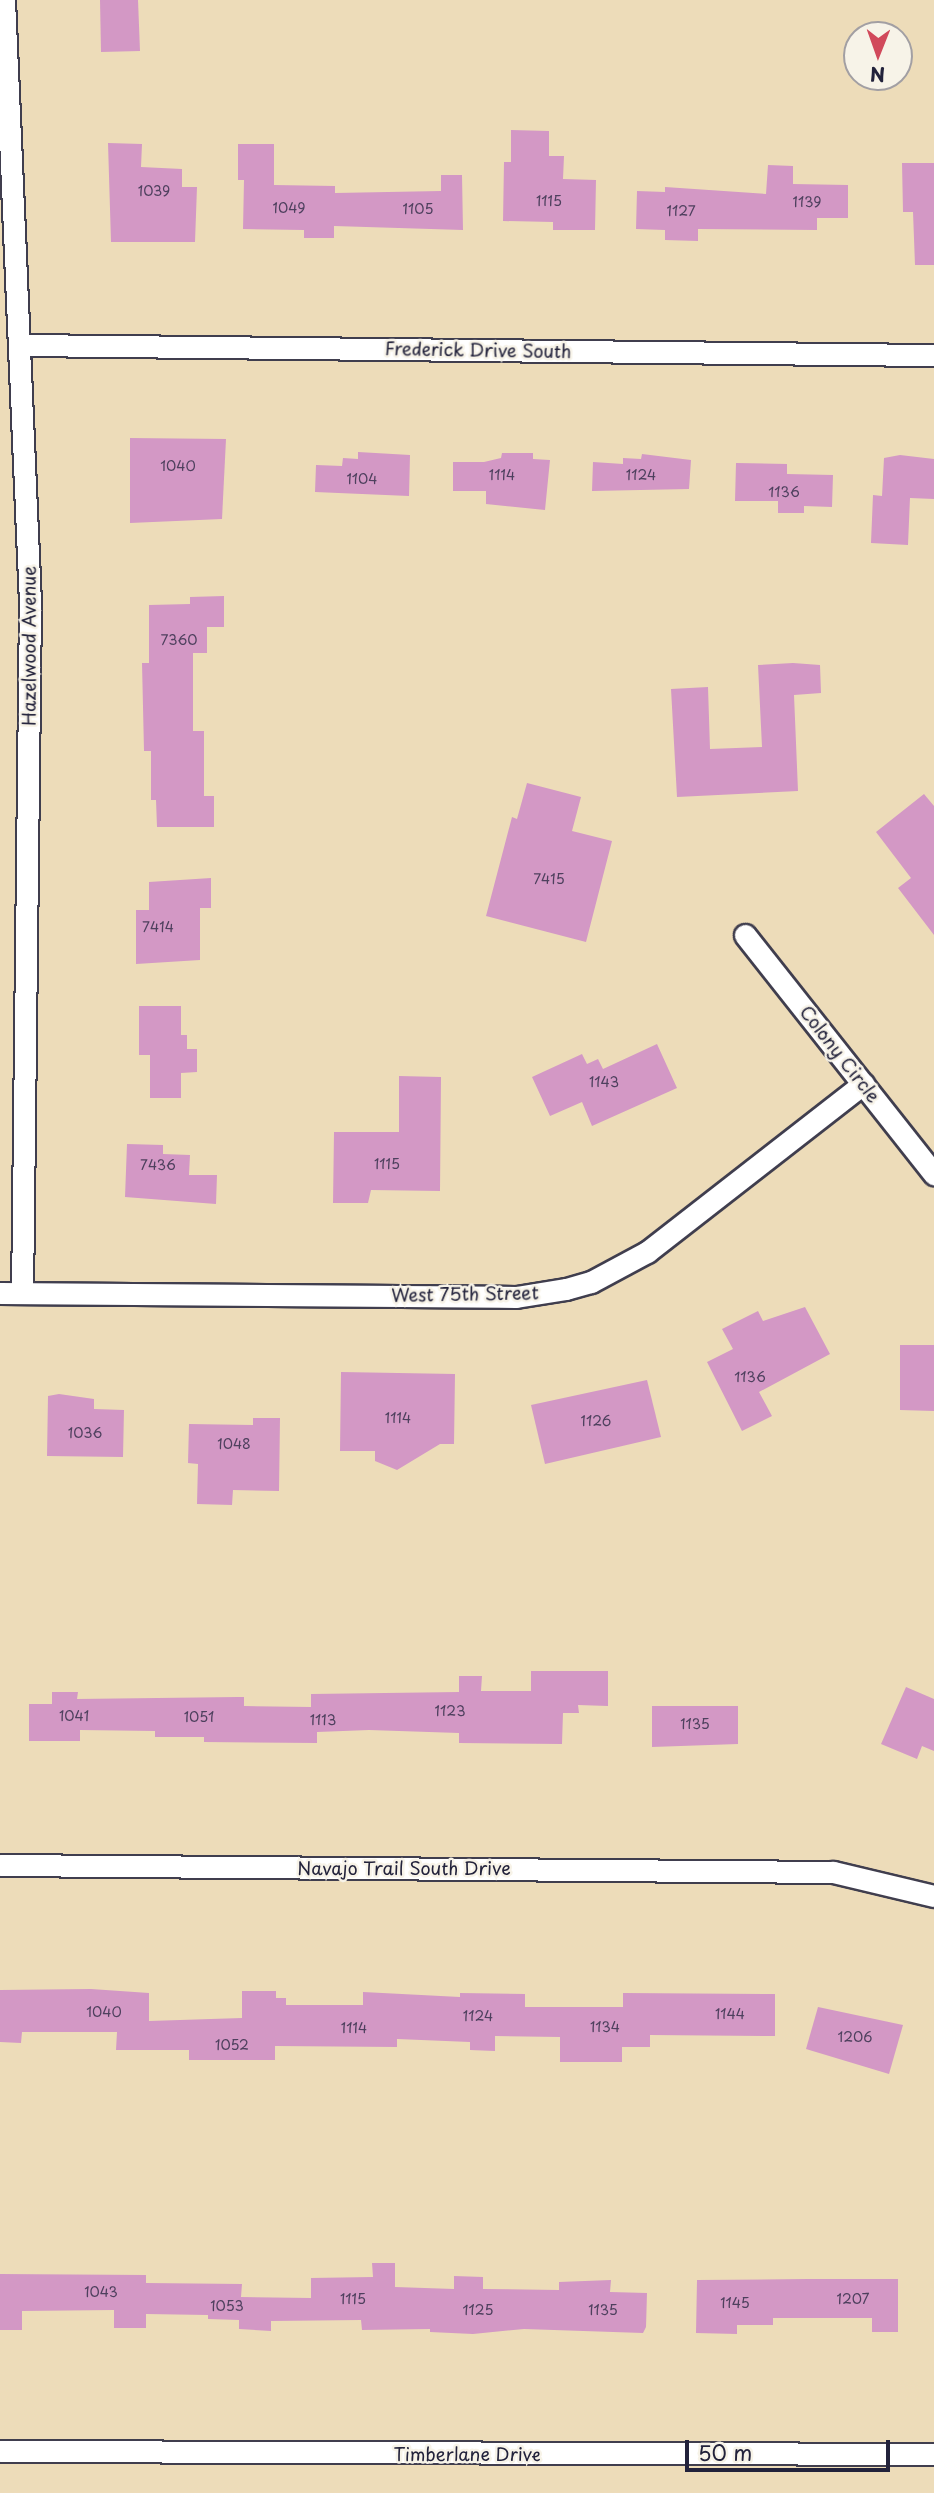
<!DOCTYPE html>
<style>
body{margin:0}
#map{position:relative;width:934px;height:2493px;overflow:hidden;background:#eddcb9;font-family:"Playpen Sans",sans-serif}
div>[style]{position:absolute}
.building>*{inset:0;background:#d398c5}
.roads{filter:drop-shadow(2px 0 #403e4e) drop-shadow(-2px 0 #403e4e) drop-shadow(0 2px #403e4e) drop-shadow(0 -2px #403e4e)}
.minor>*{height:21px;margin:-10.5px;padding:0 10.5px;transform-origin:10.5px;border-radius:10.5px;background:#fff}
span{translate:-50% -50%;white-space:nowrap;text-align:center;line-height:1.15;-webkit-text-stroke:5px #f7f3e8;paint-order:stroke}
.number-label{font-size:14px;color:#4e405e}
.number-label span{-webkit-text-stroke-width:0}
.street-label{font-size:18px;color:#22223b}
.north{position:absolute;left:843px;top:21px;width:70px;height:70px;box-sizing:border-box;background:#f7f3e8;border:2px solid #a29fa3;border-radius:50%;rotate:181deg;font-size:19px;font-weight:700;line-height:28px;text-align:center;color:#22223b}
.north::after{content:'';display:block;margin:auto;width:24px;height:32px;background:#d1495b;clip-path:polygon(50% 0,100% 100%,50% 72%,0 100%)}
.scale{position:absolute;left:685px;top:2440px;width:205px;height:32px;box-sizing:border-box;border:4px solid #22223b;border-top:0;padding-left:9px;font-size:21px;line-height:24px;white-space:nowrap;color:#22223b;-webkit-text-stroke:5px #f7f3e8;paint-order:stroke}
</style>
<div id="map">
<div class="building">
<div style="clip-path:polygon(100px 0,138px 0,140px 51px,101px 52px)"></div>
<div style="clip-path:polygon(511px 130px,549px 131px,549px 156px,564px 156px,563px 179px,596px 180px,595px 230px,553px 230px,553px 222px,503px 221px,504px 162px,511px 162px)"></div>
<div style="clip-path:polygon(108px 143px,142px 144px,141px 167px,182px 169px,182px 187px,197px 187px,195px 242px,111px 242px)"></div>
<div style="clip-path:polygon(238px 144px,274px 144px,274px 185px,335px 186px,335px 193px,441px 191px,441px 175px,462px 175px,463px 230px,334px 226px,334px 238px,304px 238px,304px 230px,243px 229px,244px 180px,238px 180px)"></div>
<div style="clip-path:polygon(902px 163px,934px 163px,934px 265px,915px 265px,913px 212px,903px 212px)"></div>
<div style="clip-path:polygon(768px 165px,793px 166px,793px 184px,848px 185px,848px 218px,817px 218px,817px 230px,698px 229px,698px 241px,665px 240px,665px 230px,636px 229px,637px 191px,665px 192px,665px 187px,766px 194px)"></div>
<div style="clip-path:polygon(130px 438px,226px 439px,222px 519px,130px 523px)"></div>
<div style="clip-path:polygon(358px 452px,410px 455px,409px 496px,315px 492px,316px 465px,342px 466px,343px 458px,358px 459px)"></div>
<div style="clip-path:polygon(502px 453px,533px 453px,533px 459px,550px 460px,545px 510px,486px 504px,486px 491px,453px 491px,453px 462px,484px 462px,501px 458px)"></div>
<div style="clip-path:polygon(642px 454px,691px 460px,689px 489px,592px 491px,593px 462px,623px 464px,623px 458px,641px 459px)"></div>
<div style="clip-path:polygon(900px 455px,934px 459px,934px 499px,910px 498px,908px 545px,871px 543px,873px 495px,882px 496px,884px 458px)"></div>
<div style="clip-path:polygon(736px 463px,787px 464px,787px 474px,833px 475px,832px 507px,804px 506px,804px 513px,778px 513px,778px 501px,735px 501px)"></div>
<div style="clip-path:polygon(224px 596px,224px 627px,207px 627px,207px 653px,193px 653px,193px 731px,204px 731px,204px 796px,214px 796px,214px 827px,157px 827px,156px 800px,151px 800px,151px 751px,144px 751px,142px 663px,149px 663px,149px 605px,190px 604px,190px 597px)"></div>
<div style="clip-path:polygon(793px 663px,820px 665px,821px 693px,794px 695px,798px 791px,677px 797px,671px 689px,708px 687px,710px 749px,762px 747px,758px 665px)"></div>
<div style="clip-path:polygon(527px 783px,581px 797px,572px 831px,612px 841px,586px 942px,486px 916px,512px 817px,517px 819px)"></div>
<div style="clip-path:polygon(924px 794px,934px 806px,934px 935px,898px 888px,911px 878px,876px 832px)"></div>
<div style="clip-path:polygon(211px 878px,211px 908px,200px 908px,200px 960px,136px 964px,136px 910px,149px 910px,149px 882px)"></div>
<div style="clip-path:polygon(139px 1006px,181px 1006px,181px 1035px,187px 1035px,187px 1049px,197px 1049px,197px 1072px,181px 1073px,181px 1098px,150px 1098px,150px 1055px,139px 1055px)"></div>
<div style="clip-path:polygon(657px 1044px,677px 1088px,592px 1126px,582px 1102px,550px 1116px,532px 1077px,582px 1054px,587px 1064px,598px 1059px,603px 1069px)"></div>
<div style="clip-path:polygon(399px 1076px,441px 1077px,440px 1191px,371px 1190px,368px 1203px,333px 1203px,334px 1132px,399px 1132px)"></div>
<div style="clip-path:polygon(127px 1144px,163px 1145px,163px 1154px,190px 1155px,189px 1175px,217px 1175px,216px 1204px,125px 1197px)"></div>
<div style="clip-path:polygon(805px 1307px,830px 1354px,759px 1392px,772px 1416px,742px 1431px,707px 1362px,733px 1349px,722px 1329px,758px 1311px,763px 1321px)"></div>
<div style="clip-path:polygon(900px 1345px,934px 1345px,934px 1411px,900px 1410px)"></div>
<div style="clip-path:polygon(341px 1372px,455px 1374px,454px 1444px,440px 1444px,397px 1470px,375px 1461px,375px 1451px,340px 1451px)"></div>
<div style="clip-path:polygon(647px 1380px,661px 1437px,545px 1464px,531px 1405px)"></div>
<div style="clip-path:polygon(59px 1394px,94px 1399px,94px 1409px,124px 1410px,123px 1457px,47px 1456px,48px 1396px)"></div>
<div style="clip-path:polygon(253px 1418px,280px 1418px,279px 1491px,233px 1490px,232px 1505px,197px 1504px,198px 1464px,188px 1463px,189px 1424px,253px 1425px)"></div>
<div style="clip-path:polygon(531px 1671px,608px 1671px,608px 1706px,578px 1705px,579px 1713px,563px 1713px,562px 1744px,459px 1743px,459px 1733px,369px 1730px,317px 1732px,317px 1743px,204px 1742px,204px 1737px,155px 1737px,155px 1731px,80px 1730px,80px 1741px,29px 1741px,29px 1704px,52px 1704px,52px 1692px,78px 1692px,77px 1699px,238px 1697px,244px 1697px,244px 1706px,311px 1707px,311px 1694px,459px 1692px,459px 1676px,482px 1676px,481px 1691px,531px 1691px)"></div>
<div style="clip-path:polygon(906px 1687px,934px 1699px,934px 1751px,922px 1746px,917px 1759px,881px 1744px)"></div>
<div style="clip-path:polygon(652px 1706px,738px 1706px,738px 1744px,652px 1747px)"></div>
<div style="clip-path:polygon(91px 1989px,149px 1993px,149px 2021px,242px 2018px,242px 1991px,276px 1991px,276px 1998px,286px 1998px,286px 2005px,363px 2005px,363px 1992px,460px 1997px,460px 1993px,525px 1994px,525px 2007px,623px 2007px,623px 1993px,775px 1994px,775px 2036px,650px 2035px,650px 2047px,622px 2047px,622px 2062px,560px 2062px,560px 2037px,495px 2036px,495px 2051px,470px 2050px,470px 2042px,397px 2039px,397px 2047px,275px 2046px,275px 2060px,189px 2060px,189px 2050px,116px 2050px,117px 2032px,22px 2032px,21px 2043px,0 2042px,0 1990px)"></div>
<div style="clip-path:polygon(818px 2007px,903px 2025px,889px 2074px,806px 2049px)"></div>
<div style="clip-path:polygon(372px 2263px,395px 2263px,395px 2287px,454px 2289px,454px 2276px,483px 2277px,483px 2289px,559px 2290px,559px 2282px,611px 2280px,610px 2292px,647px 2293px,646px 2327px,643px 2333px,524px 2329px,473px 2334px,430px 2332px,430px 2329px,362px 2330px,361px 2320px,271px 2321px,271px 2331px,239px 2329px,239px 2320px,208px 2319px,208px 2315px,146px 2314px,146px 2328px,114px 2328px,114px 2310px,22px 2311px,22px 2330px,0 2330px,0 2274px,146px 2275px,146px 2283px,242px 2284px,241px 2297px,311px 2298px,311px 2278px,373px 2277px)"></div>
<div style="clip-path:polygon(808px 2279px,898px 2279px,898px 2332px,872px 2332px,872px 2318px,773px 2318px,773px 2325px,737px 2325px,737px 2334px,696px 2333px,697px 2280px)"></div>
</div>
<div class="roads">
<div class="minor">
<div style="left:4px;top:0;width:604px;rotate:87.53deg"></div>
<div style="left:30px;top:603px;width:690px;rotate:90.66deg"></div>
<div style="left:21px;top:345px;width:913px;rotate:0.63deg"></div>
<div style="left:745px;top:935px;width:305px;rotate:51.7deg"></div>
<div style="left:0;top:1293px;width:516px;rotate:0.44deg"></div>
<div style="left:516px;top:1297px;width:51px;rotate:-9.1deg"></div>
<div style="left:566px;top:1289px;width:26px;rotate:-16deg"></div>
<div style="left:591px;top:1282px;width:64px;rotate:-28.2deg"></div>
<div style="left:647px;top:1252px;width:274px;rotate:-37.9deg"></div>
<div style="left:0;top:1865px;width:833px;rotate:0.48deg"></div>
<div style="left:833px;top:1872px;width:104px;rotate:13.4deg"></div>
<div style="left:0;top:2451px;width:934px;rotate:0.18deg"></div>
</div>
</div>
<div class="number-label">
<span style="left:154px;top:191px">1039</span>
<span style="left:549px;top:201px">1115</span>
<span style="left:807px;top:202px">1139</span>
<span style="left:289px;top:208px">1049</span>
<span style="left:418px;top:209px">1105</span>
<span style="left:681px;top:211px">1127</span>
<span style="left:178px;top:466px">1040</span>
<span style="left:502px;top:475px">1114</span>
<span style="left:641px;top:475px">1124</span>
<span style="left:362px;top:479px">1104</span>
<span style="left:784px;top:492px">1136</span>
<span style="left:179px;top:640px">7360</span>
<span style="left:549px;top:879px">7415</span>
<span style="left:158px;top:927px">7414</span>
<span style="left:604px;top:1082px">1143</span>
<span style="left:387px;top:1164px">1115</span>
<span style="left:158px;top:1165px">7436</span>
<span style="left:750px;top:1377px">1136</span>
<span style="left:398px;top:1418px">1114</span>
<span style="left:596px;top:1421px">1126</span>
<span style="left:85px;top:1433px">1036</span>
<span style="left:234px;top:1444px">1048</span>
<span style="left:450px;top:1711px">1123</span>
<span style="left:74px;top:1716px">1041</span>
<span style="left:199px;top:1717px">1051</span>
<span style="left:323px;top:1720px">1113</span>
<span style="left:695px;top:1724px">1135</span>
<span style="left:104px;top:2012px">1040</span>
<span style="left:730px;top:2014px">1144</span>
<span style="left:478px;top:2016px">1124</span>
<span style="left:605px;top:2027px">1134</span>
<span style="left:354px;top:2028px">1114</span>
<span style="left:855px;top:2037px">1206</span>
<span style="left:232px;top:2045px">1052</span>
<span style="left:101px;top:2292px">1043</span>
<span style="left:353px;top:2299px">1115</span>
<span style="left:853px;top:2299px">1207</span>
<span style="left:735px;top:2303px">1145</span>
<span style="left:227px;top:2306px">1053</span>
<span style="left:478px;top:2310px">1125</span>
<span style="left:603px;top:2310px">1135</span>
</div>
<div class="street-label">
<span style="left:478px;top:350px;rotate:1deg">Frederick Drive South</span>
<span style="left:29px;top:646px;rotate:-90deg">Hazelwood Avenue</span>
<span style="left:840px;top:1054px;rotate:52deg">Colony Circle</span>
<span style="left:465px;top:1294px;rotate:-1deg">West 75th Street</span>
<span style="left:404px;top:1868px">Navajo Trail South Drive</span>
<span style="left:467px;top:2454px">Timberlane Drive</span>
</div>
<div class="north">N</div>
<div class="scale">50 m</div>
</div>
